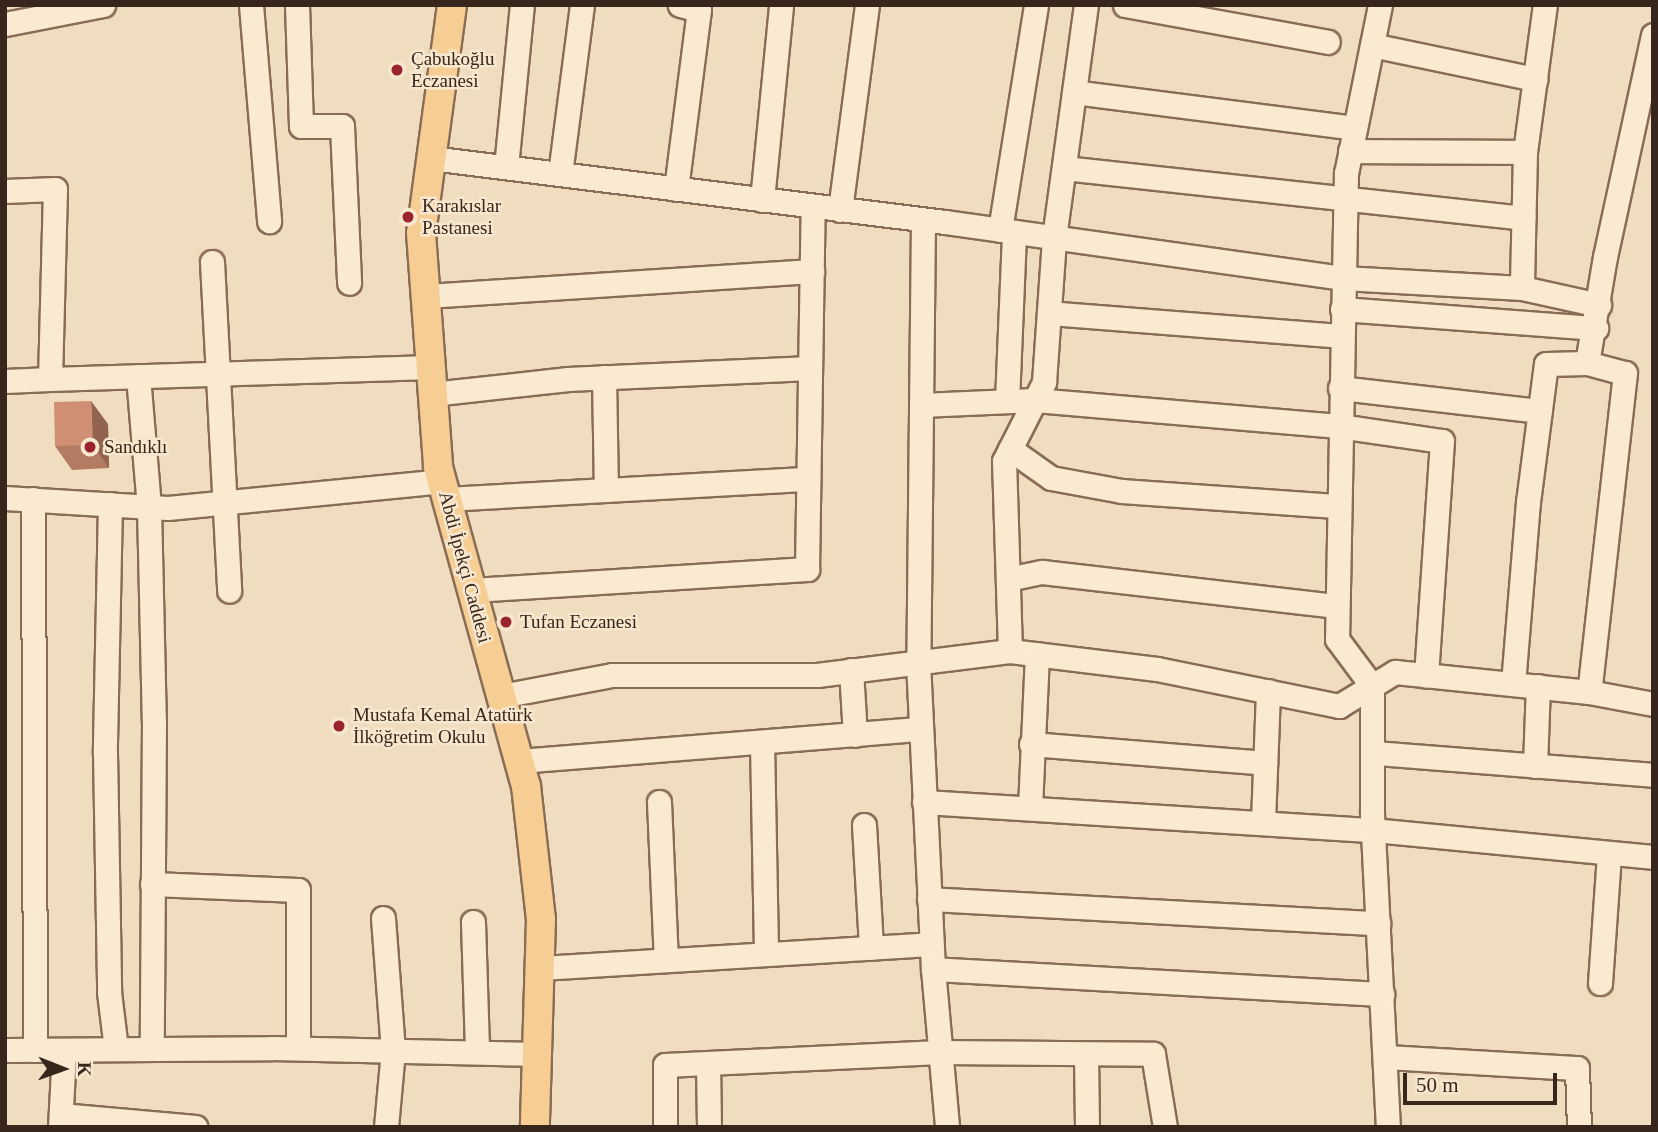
<!DOCTYPE html>
<meta charset="utf-8">
<style>
body{margin:0}
#map{position:relative;width:1658px;height:1132px;overflow:hidden;background:#f0dcbe;font-family:Georgia,serif}
div>[style]{position:absolute}
.roads{filter:drop-shadow(2px 0 #896c56) drop-shadow(-2px 0 #896c56) drop-shadow(0 2px #896c56) drop-shadow(0 -2px #896c56)}
.minor>*{height:23px;margin:-11.5px;padding:0 11.5px;transform-origin:11.5px;border-radius:11.5px;background:#faead1}
.major>*{height:28px;margin:-14px;padding:0 14px;transform-origin:14px;border-radius:14px;background:#f6cd93}
.wall>*{inset:0;background:#b37b62}
.shaded-wall>*{inset:0;background:#926450}
.building>*{inset:0;background:#d08f72}
.dots>*{width:19px;height:19px;translate:-50% -50%;box-sizing:border-box;border:4px solid #f7e7ce;border-radius:50%}
span{translate:-50% -50%;white-space:nowrap;text-align:center;line-height:1.15;-webkit-text-stroke:5px #f7e7ce;paint-order:stroke}
.poi-label{font-size:19px;color:#37261b}
.left{translate:0 -50%;text-align:left}
.street-label{font-size:19px;color:#37261b}
.frame{position:absolute;inset:0;border:7px solid #37261b;pointer-events:none}
.north{position:absolute;left:28px;top:1034px;width:70px;height:70px;-webkit-text-stroke:5px #f7e7ce;paint-order:stroke;rotate:91deg;font-size:19px;font-weight:700;line-height:28px;text-align:center;color:#37261b}
.north::after{content:'';display:block;margin:auto;width:24px;height:32px;background:#37261b;clip-path:polygon(50% 0,100% 100%,50% 72%,0 100%)}
.scale{position:absolute;left:1403px;top:1073px;width:154px;height:32px;box-sizing:border-box;border:4px solid #37261b;border-top:0;padding-left:9px;font-size:21px;line-height:24px;white-space:nowrap;color:#37261b;-webkit-text-stroke:5px #f7e7ce;paint-order:stroke}
</style>
<div id="map">
<div class="roads">
<div class="minor">
<div style="left:251px;top:5px;width:217px;rotate:85.2deg"></div>
<div style="left:297px;top:5px;width:121px;rotate:88.1deg"></div>
<div style="left:301px;top:126px;width:41px"></div>
<div style="left:342px;top:126px;width:157px;rotate:87.4deg"></div>
<div style="left:1125px;top:5px;width:206px;rotate:10.3deg"></div>
<div style="left:1380px;top:5px;width:171px;rotate:101.4deg"></div>
<div style="left:1346px;top:173px;width:466px;rotate:91.1deg"></div>
<div style="left:1337px;top:639px;width:59px;rotate:53.3deg"></div>
<div style="left:1372px;top:686px;width:127px;rotate:90deg"></div>
<div style="left:1372px;top:813px;width:314px;rotate:87.1deg"></div>
<div style="left:5px;top:24px;width:100px;rotate:-11deg"></div>
<div style="left:1372px;top:45px;width:167px;rotate:11.8deg"></div>
<div style="left:1074px;top:92px;width:283px;rotate:7.3deg"></div>
<div style="left:1350px;top:151px;width:175px;rotate:0.3deg"></div>
<div style="left:1525px;top:152px;width:148px;rotate:-82.3deg"></div>
<div style="left:1525px;top:152px;width:136px;rotate:91.3deg"></div>
<div style="left:1522px;top:288px;width:79px;rotate:12.4deg"></div>
<div style="left:431px;top:158px;width:518px;rotate:7.1deg"></div>
<div style="left:945px;top:222px;width:402px;rotate:8deg"></div>
<div style="left:1343px;top:278px;width:179px;rotate:3.2deg"></div>
<div style="left:506px;top:167px;width:163px;rotate:-84.4deg"></div>
<div style="left:1064px;top:168px;width:462px;rotate:6.2deg"></div>
<div style="left:560px;top:174px;width:170px;rotate:-82.6deg"></div>
<div style="left:676px;top:189px;width:180px;rotate:-82.7deg"></div>
<div style="left:699px;top:10px;width:20px;rotate:-165deg"></div>
<div style="left:5px;top:191px;width:50px;rotate:-2.3deg"></div>
<div style="left:55px;top:189px;width:190px;rotate:91.5deg"></div>
<div style="left:50px;top:379px;width:381px;rotate:-1.8deg"></div>
<div style="left:762px;top:200px;width:196px;rotate:-84.4deg"></div>
<div style="left:840px;top:210px;width:207px;rotate:-82.5deg"></div>
<div style="left:923px;top:220px;width:442px;rotate:90.6deg"></div>
<div style="left:918px;top:662px;width:307px;rotate:87.2deg"></div>
<div style="left:933px;top:969px;width:159px;rotate:84.9deg"></div>
<div style="left:1000px;top:230px;width:228px;rotate:-80.9deg"></div>
<div style="left:212px;top:262px;width:329px;rotate:87deg"></div>
<div style="left:426px;top:296px;width:387px;rotate:-3.7deg"></div>
<div style="left:1342px;top:309px;width:255px;rotate:4.3deg"></div>
<div style="left:1049px;top:313px;width:293px;rotate:4.5deg"></div>
<div style="left:1587px;top:363px;width:108px;rotate:-80.4deg"></div>
<div style="left:1605px;top:257px;width:227px;rotate:-77.8deg"></div>
<div style="left:138px;top:376px;width:131px;rotate:85.2deg"></div>
<div style="left:149px;top:507px;width:215px;rotate:88.7deg"></div>
<div style="left:154px;top:722px;width:327px;rotate:90.4deg"></div>
<div style="left:604px;top:377px;width:113px;rotate:89deg"></div>
<div style="left:5px;top:381px;width:45px;rotate:-2.5deg"></div>
<div style="left:1340px;top:388px;width:201px;rotate:6.6deg"></div>
<div style="left:432px;top:394px;width:137px;rotate:-6.3deg"></div>
<div style="left:568px;top:379px;width:242px;rotate:-2.6deg"></div>
<div style="left:1007px;top:401px;width:169px;rotate:-87.6deg"></div>
<div style="left:921px;top:405px;width:114px;rotate:-2.5deg"></div>
<div style="left:1035px;top:400px;width:305px;rotate:4.9deg"></div>
<div style="left:1339px;top:426px;width:104px;rotate:8.3deg"></div>
<div style="left:1442px;top:441px;width:235px;rotate:93.9deg"></div>
<div style="left:1010px;top:449px;width:50px;rotate:35.3deg"></div>
<div style="left:1051px;top:478px;width:72px;rotate:10.4deg"></div>
<div style="left:1122px;top:491px;width:217px;rotate:4deg"></div>
<div style="left:5px;top:498px;width:163px;rotate:3.5deg"></div>
<div style="left:168px;top:508px;width:274px;rotate:-5.6deg"></div>
<div style="left:33px;top:499px;width:551px;rotate:89.79deg"></div>
<div style="left:446px;top:499px;width:363px;rotate:-3.2deg"></div>
<div style="left:110px;top:504px;width:249px;rotate:91.2deg"></div>
<div style="left:105px;top:753px;width:239px;rotate:89deg"></div>
<div style="left:109px;top:992px;width:57px;rotate:83deg"></div>
<div style="left:1008px;top:579px;width:35px;rotate:-12deg"></div>
<div style="left:1042px;top:572px;width:297px;rotate:6.6deg"></div>
<div style="left:472px;top:590px;width:336px;rotate:-3.6deg"></div>
<div style="left:807px;top:569px;width:362px;rotate:-89.1deg"></div>
<div style="left:1010px;top:651px;width:190px;rotate:-91.8deg"></div>
<div style="left:1004px;top:461px;width:89px;rotate:-63.1deg"></div>
<div style="left:1044px;top:382px;width:144px;rotate:-86deg"></div>
<div style="left:1054px;top:238px;width:235px;rotate:-82.2deg"></div>
<div style="left:851px;top:670px;width:65px;rotate:86.5deg"></div>
<div style="left:1513px;top:684px;width:183px;rotate:-85.3deg"></div>
<div style="left:1528px;top:502px;width:139px;rotate:-82.6deg"></div>
<div style="left:1546px;top:364px;width:41px;rotate:-1.4deg"></div>
<div style="left:1587px;top:363px;width:39px;rotate:15deg"></div>
<div style="left:1625px;top:373px;width:321px;rotate:96.4deg"></div>
<div style="left:501px;top:696px;width:113px;rotate:-10.7deg"></div>
<div style="left:612px;top:675px;width:205px"></div>
<div style="left:817px;top:675px;width:194px;rotate:-7.1deg"></div>
<div style="left:1010px;top:651px;width:148px;rotate:7deg"></div>
<div style="left:1157px;top:669px;width:186px;rotate:11.5deg"></div>
<div style="left:1339px;top:706px;width:66px;rotate:-31.3deg"></div>
<div style="left:1395px;top:672px;width:195px;rotate:5.9deg"></div>
<div style="left:1589px;top:692px;width:65px;rotate:10.6deg"></div>
<div style="left:762px;top:742px;width:212px;rotate:88.9deg"></div>
<div style="left:1031px;top:744px;width:235px;rotate:4.6deg"></div>
<div style="left:1376px;top:753px;width:278px;rotate:4.5deg"></div>
<div style="left:519px;top:761px;width:403px;rotate:-4.6deg"></div>
<div style="left:1535px;top:766px;width:80px;rotate:-87.9deg"></div>
<div style="left:659px;top:802px;width:158px;rotate:87.5deg"></div>
<div style="left:924px;top:802px;width:450px;rotate:3.6deg"></div>
<div style="left:1373px;top:830px;width:281px;rotate:5.5deg"></div>
<div style="left:1030px;top:808px;width:154px;rotate:-87.4deg"></div>
<div style="left:1263px;top:822px;width:131px;rotate:-87.8deg"></div>
<div style="left:864px;top:825px;width:123px;rotate:86.7deg"></div>
<div style="left:152px;top:884px;width:146px;rotate:2.4deg"></div>
<div style="left:298px;top:890px;width:158px;rotate:90deg"></div>
<div style="left:929px;top:899px;width:450px;rotate:3.1deg"></div>
<div style="left:383px;top:918px;width:132px;rotate:85.7deg"></div>
<div style="left:393px;top:1050px;width:77px;rotate:95.2deg"></div>
<div style="left:473px;top:922px;width:130px;rotate:88.2deg"></div>
<div style="left:540px;top:968px;width:392px;rotate:-3.5deg"></div>
<div style="left:933px;top:969px;width:450px;rotate:3.2deg"></div>
<div style="left:1600px;top:983px;width:130px;rotate:-86deg"></div>
<div style="left:5px;top:1050px;width:267px;rotate:-0.4deg"></div>
<div style="left:272px;top:1048px;width:265px;rotate:1.3deg"></div>
<div style="left:1086px;top:1054px;width:73px;rotate:89.2deg"></div>
<div style="left:1385px;top:1057px;width:192px;rotate:3.3deg"></div>
<div style="left:1577px;top:1068px;width:59px;rotate:88.1deg"></div>
<div style="left:708px;top:1063px;width:64px;rotate:89.1deg"></div>
<div style="left:61px;top:1115px;width:135px;rotate:5.1deg"></div>
<div style="left:60px;top:1127px;width:77px;rotate:-87deg"></div>
<div style="left:665px;top:1127px;width:62px;rotate:-90deg"></div>
<div style="left:665px;top:1065px;width:275px;rotate:-2.7deg"></div>
<div style="left:940px;top:1052px;width:213px;rotate:0.5deg"></div>
<div style="left:1153px;top:1054px;width:74px;rotate:80.7deg"></div>
</div>
<div class="major">
<div style="left:452px;top:5px;width:230px;rotate:97.7deg"></div>
<div style="left:421px;top:233px;width:235px;rotate:85.8deg"></div>
<div style="left:438px;top:467px;width:331px;rotate:74.6deg"></div>
<div style="left:526px;top:786px;width:134px;rotate:83.6deg"></div>
<div style="left:541px;top:919px;width:208px;rotate:91.7deg"></div>
</div>
</div>
<div class="wall">
<div style="clip-path:polygon(108px 424px,109px 468px,72px 470px,55px 446px)"></div>
</div>
<div class="shaded-wall">
<div style="clip-path:polygon(91px 401px,108px 424px,109px 468px,93px 445px)"></div>
</div>
<div class="building">
<div style="clip-path:polygon(91px 401px,93px 445px,55px 446px,54px 402px)"></div>
</div>
<div class="dots">
<div style="left:397px;top:70px;background:#9b2330"></div>
<div style="left:408px;top:217px;background:#9b2330"></div>
<div style="left:90px;top:447px;background:#9b2330"></div>
<div style="left:506px;top:622px;background:#9b2330"></div>
<div style="left:339px;top:726px;background:#9b2330"></div>
</div>
<div class="poi-label">
<span class="left" style="left:411px;top:70px">Çabukoğlu<br>Eczanesi</span>
<span class="left" style="left:422px;top:217px">Karakıslar<br>Pastanesi</span>
<span class="left" style="left:104px;top:447px">Sandıklı</span>
<span class="left" style="left:520px;top:622px">Tufan Eczanesi</span>
<span class="left" style="left:353px;top:726px">Mustafa Kemal Atatürk<br>İlköğretim Okulu</span>
</div>
<div class="street-label">
<span style="left:465px;top:567px;rotate:75deg">Abdi İpekçi Caddesi</span>
</div>
<div class="frame"></div>
<div class="north">K</div>
<div class="scale">50 m</div>
</div>
